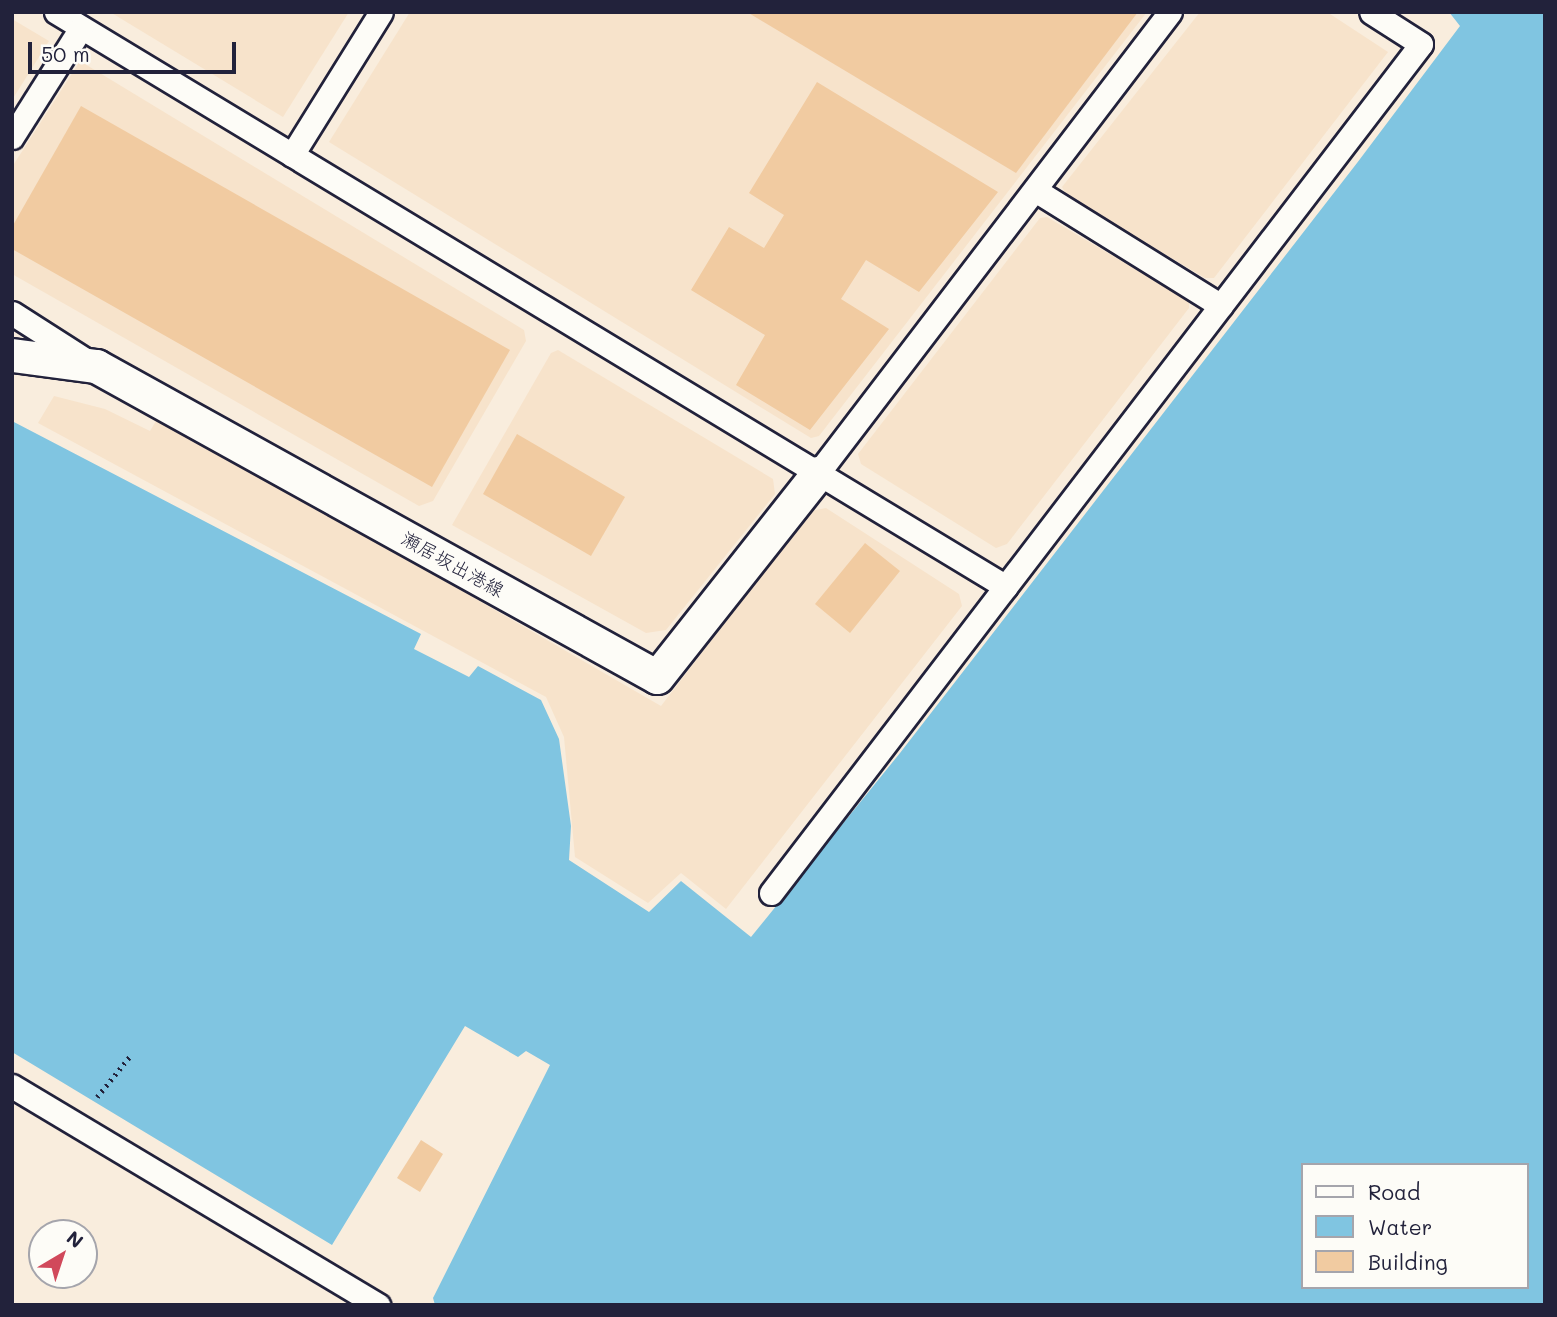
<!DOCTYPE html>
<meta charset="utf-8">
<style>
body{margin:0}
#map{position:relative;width:1557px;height:1317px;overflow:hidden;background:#f9eddd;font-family:Mali,"Klee One",sans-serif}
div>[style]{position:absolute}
.built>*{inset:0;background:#f7e3cb}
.water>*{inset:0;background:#80c5e1}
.building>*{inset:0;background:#f1cba1}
.path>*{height:4.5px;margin-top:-2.25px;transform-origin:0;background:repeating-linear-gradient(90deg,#22223b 0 2px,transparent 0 7px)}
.roads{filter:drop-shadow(2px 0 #22223b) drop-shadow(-2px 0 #22223b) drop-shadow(0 2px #22223b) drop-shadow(0 -2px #22223b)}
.street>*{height:23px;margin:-11.5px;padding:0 11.5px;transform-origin:11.5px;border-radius:11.5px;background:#fdfcf7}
.secondary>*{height:33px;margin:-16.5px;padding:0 16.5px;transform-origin:16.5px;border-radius:16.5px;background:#fdfcf7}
span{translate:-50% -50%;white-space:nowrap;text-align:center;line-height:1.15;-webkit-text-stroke:6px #fdfcf7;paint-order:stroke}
.street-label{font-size:19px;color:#22223b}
.frame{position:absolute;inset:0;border:14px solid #22223b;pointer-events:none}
.legend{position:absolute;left:1301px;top:1163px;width:228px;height:126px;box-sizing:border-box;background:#fdfcf7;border:2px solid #a5a5ac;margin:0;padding:9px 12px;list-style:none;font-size:21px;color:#22223b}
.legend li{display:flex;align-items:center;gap:14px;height:35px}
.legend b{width:35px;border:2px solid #a5a5ac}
.north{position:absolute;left:28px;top:1219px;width:70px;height:70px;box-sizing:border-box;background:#fdfcf7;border:2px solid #a5a5ac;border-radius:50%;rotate:39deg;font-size:19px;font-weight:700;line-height:28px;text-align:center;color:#22223b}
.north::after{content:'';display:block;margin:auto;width:24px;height:32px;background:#d1495b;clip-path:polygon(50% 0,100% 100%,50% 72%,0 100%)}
.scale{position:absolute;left:28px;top:42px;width:208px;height:32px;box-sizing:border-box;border:4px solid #22223b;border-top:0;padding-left:9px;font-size:21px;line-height:24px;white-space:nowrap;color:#22223b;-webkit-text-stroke:5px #fdfcf7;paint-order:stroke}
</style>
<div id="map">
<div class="built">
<div style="clip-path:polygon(110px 12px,349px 12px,283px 117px)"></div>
<div style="clip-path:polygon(410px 12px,1147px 12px,819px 436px,811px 438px,329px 142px)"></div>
<div style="clip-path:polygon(1200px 12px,1327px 12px,1388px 52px,1214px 278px,1205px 278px,1067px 196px,1062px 187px)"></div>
<div style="clip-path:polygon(12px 19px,49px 41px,12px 100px)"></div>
<div style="clip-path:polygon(80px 61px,524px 330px,526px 341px,433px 501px,419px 506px,12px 274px,12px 167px)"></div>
<div style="clip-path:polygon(1047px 217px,1189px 301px,1189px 308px,1007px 544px,996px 548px,861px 464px,858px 454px,1040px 218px)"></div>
<div style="clip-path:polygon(558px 350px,773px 479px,775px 494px,666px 630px,646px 633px,452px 525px,551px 353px)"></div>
<div style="clip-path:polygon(54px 396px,105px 409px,150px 431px,159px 416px,661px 706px,811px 511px,826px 508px,959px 594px,962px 606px,726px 909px,681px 873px,648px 903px,575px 857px,564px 737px,546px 697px,38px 423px)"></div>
</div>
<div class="water">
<div style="clip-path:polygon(evenodd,1449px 12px,1545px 12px,1545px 1305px,435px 1305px,433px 1298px,550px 1065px,526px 1051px,518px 1057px,465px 1026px,332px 1245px,12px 1052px,12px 421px,421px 634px,414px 649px,469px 677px,478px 666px,541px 700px,559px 739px,571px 826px,569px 860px,649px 912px,681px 881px,751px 937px,900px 753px,1357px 163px,1460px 26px,1449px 12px,1303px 1165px,1527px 1165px,1527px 1287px,1303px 1287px,1303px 1165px)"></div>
</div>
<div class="building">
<div style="clip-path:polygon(747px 12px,1138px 12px,1016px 173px)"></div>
<div style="clip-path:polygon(817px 82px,998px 192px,919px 292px,866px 260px,841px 299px,889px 329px,810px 430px,736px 385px,765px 335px,691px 290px,729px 227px,764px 248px,784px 215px,749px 193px)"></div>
<div style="clip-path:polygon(81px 106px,510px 350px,432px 487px,12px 249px,12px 227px)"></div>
<div style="clip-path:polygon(517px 434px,625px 497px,591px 556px,483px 494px)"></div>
<div style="clip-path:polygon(865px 543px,900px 571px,850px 633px,815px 604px)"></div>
<div style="clip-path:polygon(421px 1140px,443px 1154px,420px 1192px,397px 1178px)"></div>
</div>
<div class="path">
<div style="left:97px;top:1097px;width:54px;rotate:-51deg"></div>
</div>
<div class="roads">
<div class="street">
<div style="left:56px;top:12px;width:1110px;rotate:31.18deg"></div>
<div style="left:12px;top:137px;width:129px;rotate:-57.7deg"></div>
<div style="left:292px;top:155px;width:168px;rotate:-58.1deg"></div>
<div style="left:1035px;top:190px;width:219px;rotate:31.9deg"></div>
<div style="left:12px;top:313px;width:89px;rotate:32.6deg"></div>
<div style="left:818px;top:473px;width:580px;rotate:-52.64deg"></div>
<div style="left:771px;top:893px;width:1069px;rotate:-52.56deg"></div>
<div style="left:1421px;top:44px;width:59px;rotate:-147.4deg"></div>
<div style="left:12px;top:1086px;width:427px;rotate:30.9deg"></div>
</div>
<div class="secondary">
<div style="left:12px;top:355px;width:85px;rotate:7.5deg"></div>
<div style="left:96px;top:366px;width:641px;rotate:29deg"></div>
<div style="left:657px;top:677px;width:260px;rotate:-51.7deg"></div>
</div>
</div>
<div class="street-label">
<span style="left:453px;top:564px;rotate:29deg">瀬居坂出港線</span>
</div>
<div class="frame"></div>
<ul class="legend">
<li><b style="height:9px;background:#fdfcf7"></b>Road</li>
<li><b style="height:19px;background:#80c5e1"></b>Water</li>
<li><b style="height:19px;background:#f1cba1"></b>Building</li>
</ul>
<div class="north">N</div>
<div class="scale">50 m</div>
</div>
